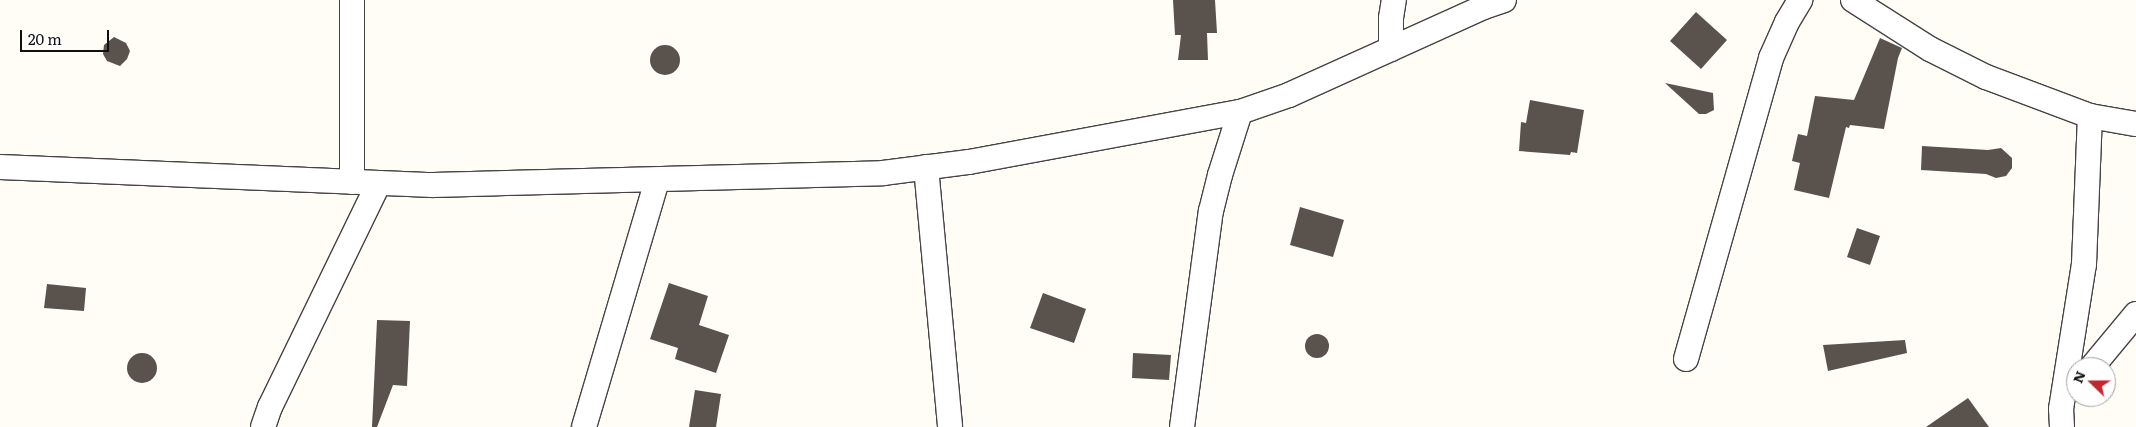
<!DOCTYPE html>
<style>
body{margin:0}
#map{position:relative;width:2136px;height:427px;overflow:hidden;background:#fffdf5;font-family:Literata,serif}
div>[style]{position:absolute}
.building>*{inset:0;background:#5a524d}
.round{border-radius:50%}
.roads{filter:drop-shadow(1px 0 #444) drop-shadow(-1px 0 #444) drop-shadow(0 1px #444) drop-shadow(0 -1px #444)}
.minor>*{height:24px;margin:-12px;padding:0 12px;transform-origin:12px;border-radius:12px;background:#fff}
span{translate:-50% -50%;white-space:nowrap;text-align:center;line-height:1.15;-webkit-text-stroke:5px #fff;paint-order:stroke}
.north{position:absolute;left:2066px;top:357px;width:50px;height:50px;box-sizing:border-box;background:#fff;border:1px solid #a0a0a0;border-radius:50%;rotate:292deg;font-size:14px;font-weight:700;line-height:20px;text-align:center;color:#111}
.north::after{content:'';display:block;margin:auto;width:18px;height:22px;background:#c4262e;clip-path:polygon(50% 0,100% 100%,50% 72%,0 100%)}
.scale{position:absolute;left:20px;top:30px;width:89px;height:22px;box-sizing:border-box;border:2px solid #111;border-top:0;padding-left:6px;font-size:15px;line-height:18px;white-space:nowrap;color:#111;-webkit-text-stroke:4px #fff;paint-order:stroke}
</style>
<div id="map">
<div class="building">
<div style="clip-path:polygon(1173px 0,1215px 0,1217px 33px,1207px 33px,1208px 60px,1178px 60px,1181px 35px,1175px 35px)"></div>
<div style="clip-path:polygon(1696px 12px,1727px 40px,1701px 69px,1670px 41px)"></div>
<div style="clip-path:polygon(114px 37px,126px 43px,130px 51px,127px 59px,120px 66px,107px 61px,103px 54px,104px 45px)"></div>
<div style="clip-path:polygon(1880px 38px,1902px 48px,1898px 58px,1884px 129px,1850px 125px,1849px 128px,1846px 127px,1829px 198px,1794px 190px,1800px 163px,1792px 161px,1798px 134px,1807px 136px,1815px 96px,1854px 100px)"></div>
<div class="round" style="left:650px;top:45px;width:30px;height:30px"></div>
<div style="clip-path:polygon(1665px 83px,1713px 93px,1714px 110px,1706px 114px,1699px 114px)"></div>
<div style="clip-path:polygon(1530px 100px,1584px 110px,1577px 153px,1571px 152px,1570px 155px,1519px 151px,1521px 122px,1526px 123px)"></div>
<div style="clip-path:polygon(1922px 146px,1988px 150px,2001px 148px,2012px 158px,2012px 168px,2006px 176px,1996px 178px,1986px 174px,1921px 170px)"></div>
<div style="clip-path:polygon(1300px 207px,1344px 220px,1333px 257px,1290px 245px)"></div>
<div style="clip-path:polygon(1857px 228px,1880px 236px,1870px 265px,1847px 257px)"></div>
<div style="clip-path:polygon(669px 283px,708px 296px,699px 325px,729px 335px,716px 373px,675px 359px,678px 348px,650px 339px)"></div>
<div style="clip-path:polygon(47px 284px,86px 288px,84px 311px,44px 308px)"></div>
<div style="clip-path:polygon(1043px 293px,1086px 309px,1074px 343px,1030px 328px)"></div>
<div style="clip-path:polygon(377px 320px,410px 321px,407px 386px,393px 385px,377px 427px,372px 427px)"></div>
<div class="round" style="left:1305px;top:334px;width:24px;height:24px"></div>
<div style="clip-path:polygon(1905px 340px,1907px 353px,1828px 371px,1823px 345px)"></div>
<div style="clip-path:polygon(1133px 353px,1171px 355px,1169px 380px,1132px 378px)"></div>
<div class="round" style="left:127px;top:353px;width:30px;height:30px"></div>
<div style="clip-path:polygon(695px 390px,721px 394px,716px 427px,689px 427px)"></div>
<div style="clip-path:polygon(1968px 398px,1989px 427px,1926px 427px)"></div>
</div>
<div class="roads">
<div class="minor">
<div style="left:352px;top:0;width:182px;rotate:90deg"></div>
<div style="left:1853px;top:0;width:91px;rotate:32.5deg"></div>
<div style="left:1930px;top:49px;width:63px;rotate:26.6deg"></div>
<div style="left:1986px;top:77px;width:111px;rotate:20.6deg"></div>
<div style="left:2090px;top:116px;width:47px;rotate:9.9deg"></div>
<div style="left:1391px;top:49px;width:31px;rotate:-90deg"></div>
<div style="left:1391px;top:18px;width:18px;rotate:-81deg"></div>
<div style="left:0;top:167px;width:433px;rotate:2.4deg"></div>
<div style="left:433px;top:185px;width:450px;rotate:-1.5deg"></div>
<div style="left:883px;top:173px;width:87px;rotate:-7.3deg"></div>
<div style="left:969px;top:162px;width:276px;rotate:-10.5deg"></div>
<div style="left:1240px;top:112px;width:52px;rotate:-19.1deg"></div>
<div style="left:1289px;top:95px;width:214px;rotate:-24.3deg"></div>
<div style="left:1484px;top:7px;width:21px;rotate:-19deg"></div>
<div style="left:926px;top:167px;width:261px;rotate:84.7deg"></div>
<div style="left:1686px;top:359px;width:313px;rotate:-74.2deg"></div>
<div style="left:1771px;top:58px;width:39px;rotate:-66deg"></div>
<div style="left:1787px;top:22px;width:26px;rotate:-59deg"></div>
<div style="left:2092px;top:367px;width:69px;rotate:-50.3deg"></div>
<div style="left:263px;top:427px;width:21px;rotate:-71deg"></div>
<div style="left:270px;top:407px;width:249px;rotate:-64.1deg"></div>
<div style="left:584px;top:427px;width:258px;rotate:-73.5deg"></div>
<div style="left:1182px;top:427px;width:218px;rotate:-82.4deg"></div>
<div style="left:1211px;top:211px;width:37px;rotate:-76deg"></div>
<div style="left:1220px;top:175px;width:66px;rotate:-72.4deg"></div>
<div style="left:2062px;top:427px;width:18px;rotate:-93deg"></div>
<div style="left:2061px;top:409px;width:147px;rotate:-81deg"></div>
<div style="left:2084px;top:264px;width:148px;rotate:-87.7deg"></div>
</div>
</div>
<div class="north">N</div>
<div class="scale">20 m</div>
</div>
